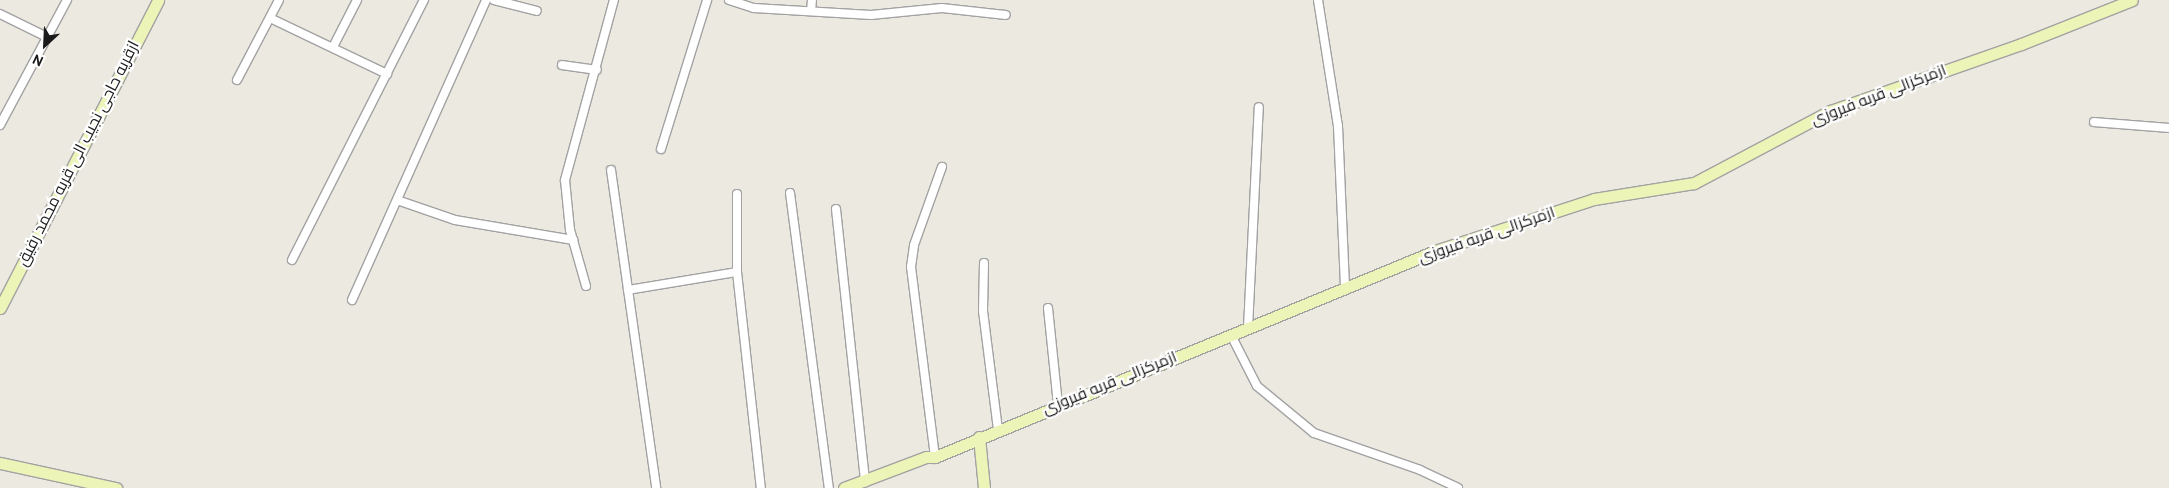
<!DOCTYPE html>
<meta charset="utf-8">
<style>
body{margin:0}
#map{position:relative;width:2169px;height:488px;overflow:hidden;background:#ece9e1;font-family:Overpass,Cairo,sans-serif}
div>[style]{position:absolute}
.roads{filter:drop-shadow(1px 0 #a2a2a2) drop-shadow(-1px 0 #a2a2a2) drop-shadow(0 1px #a2a2a2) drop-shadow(0 -1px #a2a2a2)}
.street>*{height:8px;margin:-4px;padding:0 4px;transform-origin:4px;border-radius:4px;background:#fff}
.secondary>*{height:11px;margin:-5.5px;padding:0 5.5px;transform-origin:5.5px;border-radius:5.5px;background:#edf4b7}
span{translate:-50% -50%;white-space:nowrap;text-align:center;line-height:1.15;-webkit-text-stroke:4.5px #fff;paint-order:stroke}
.street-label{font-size:16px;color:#1b1b1b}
.north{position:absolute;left:20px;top:20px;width:50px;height:50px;-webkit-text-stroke:4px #fff;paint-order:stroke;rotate:205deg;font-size:14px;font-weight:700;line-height:20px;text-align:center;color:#1b1b1b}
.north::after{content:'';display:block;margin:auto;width:18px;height:22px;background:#1b1b1b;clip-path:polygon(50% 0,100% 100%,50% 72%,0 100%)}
</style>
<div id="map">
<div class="roads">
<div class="street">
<div style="left:494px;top:0;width:44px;rotate:14.3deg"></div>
<div style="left:729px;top:0;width:26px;rotate:18deg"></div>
<div style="left:754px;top:8px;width:117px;rotate:3.4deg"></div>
<div style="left:871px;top:15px;width:71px;rotate:-5.6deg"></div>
<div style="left:942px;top:8px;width:64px;rotate:6.2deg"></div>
<div style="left:1318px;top:0;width:128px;rotate:81deg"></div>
<div style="left:1338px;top:126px;width:162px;rotate:87.5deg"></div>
<div style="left:811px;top:11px;width:11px;rotate:-85deg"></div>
<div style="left:0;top:14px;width:52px;rotate:26.1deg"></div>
<div style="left:270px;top:18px;width:130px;rotate:25.6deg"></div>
<div style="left:333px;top:47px;width:53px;rotate:-62.9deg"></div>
<div style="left:562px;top:65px;width:35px;rotate:8deg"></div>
<div style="left:237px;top:80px;width:90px;rotate:-62.3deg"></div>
<div style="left:2094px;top:122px;width:75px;rotate:4.6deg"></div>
<div style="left:0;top:125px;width:142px;rotate:-61.8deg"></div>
<div style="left:661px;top:149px;width:156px;rotate:-72.8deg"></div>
<div style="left:611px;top:170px;width:321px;rotate:81.9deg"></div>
<div style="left:790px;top:193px;width:298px;rotate:82.5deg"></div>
<div style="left:737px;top:194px;width:78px;rotate:90deg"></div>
<div style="left:737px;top:272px;width:217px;rotate:83.7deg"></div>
<div style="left:397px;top:200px;width:61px;rotate:19deg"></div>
<div style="left:455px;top:220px;width:120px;rotate:9.6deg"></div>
<div style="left:836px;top:209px;width:275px;rotate:83.9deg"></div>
<div style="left:292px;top:260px;width:292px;rotate:-63.1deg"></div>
<div style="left:984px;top:263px;width:48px;rotate:91.2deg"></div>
<div style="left:983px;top:311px;width:119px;rotate:82.8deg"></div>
<div style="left:586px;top:286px;width:58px;rotate:-105.9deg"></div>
<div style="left:570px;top:230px;width:50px;rotate:-95.7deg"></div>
<div style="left:565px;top:180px;width:187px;rotate:-74.8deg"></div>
<div style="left:628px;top:290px;width:110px;rotate:-9.4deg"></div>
<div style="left:352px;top:300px;width:329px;rotate:-65.9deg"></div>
<div style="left:1048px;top:308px;width:98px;rotate:84.1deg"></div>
<div style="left:1248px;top:328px;width:221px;rotate:-87.2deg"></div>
<div style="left:1231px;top:335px;width:57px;rotate:63deg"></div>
<div style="left:1257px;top:386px;width:74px;rotate:39.5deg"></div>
<div style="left:1314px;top:433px;width:112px;rotate:19.2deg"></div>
<div style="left:1420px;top:470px;width:42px;rotate:25.3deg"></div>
<div style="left:935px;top:457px;width:192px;rotate:-97.2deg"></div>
<div style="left:911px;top:267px;width:22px;rotate:-82deg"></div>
<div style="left:914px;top:245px;width:83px;rotate:-70.3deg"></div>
</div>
<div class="secondary">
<div style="left:0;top:308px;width:346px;rotate:-62.8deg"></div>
<div style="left:979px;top:437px;width:51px;rotate:84.4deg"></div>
<div style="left:0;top:463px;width:119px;rotate:12.2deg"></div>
<div style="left:844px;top:488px;width:88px;rotate:-20.7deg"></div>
<div style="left:926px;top:457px;width:9px"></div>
<div style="left:935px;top:457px;width:541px;rotate:-22.39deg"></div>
<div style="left:1435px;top:251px;width:167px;rotate:-18.1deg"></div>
<div style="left:1594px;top:199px;width:101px;rotate:-9.1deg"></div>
<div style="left:1694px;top:183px;width:154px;rotate:-27.9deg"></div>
<div style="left:1830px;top:111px;width:202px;rotate:-19.3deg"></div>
<div style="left:2021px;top:44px;width:119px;rotate:-21.6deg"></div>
</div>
</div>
<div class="street-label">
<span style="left:1879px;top:96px;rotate:-21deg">ازمرکزالی قریه فیروزی</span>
<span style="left:79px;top:154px;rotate:-63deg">ازقریه حاجی نجیب الی قریه محمد رفیق</span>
<span style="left:1487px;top:236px;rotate:-19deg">ازمرکزالی قریه فیروزی</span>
<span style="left:1110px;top:384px;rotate:-22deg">ازمرکزالی قریه فیروزی</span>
</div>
<div class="north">N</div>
</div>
